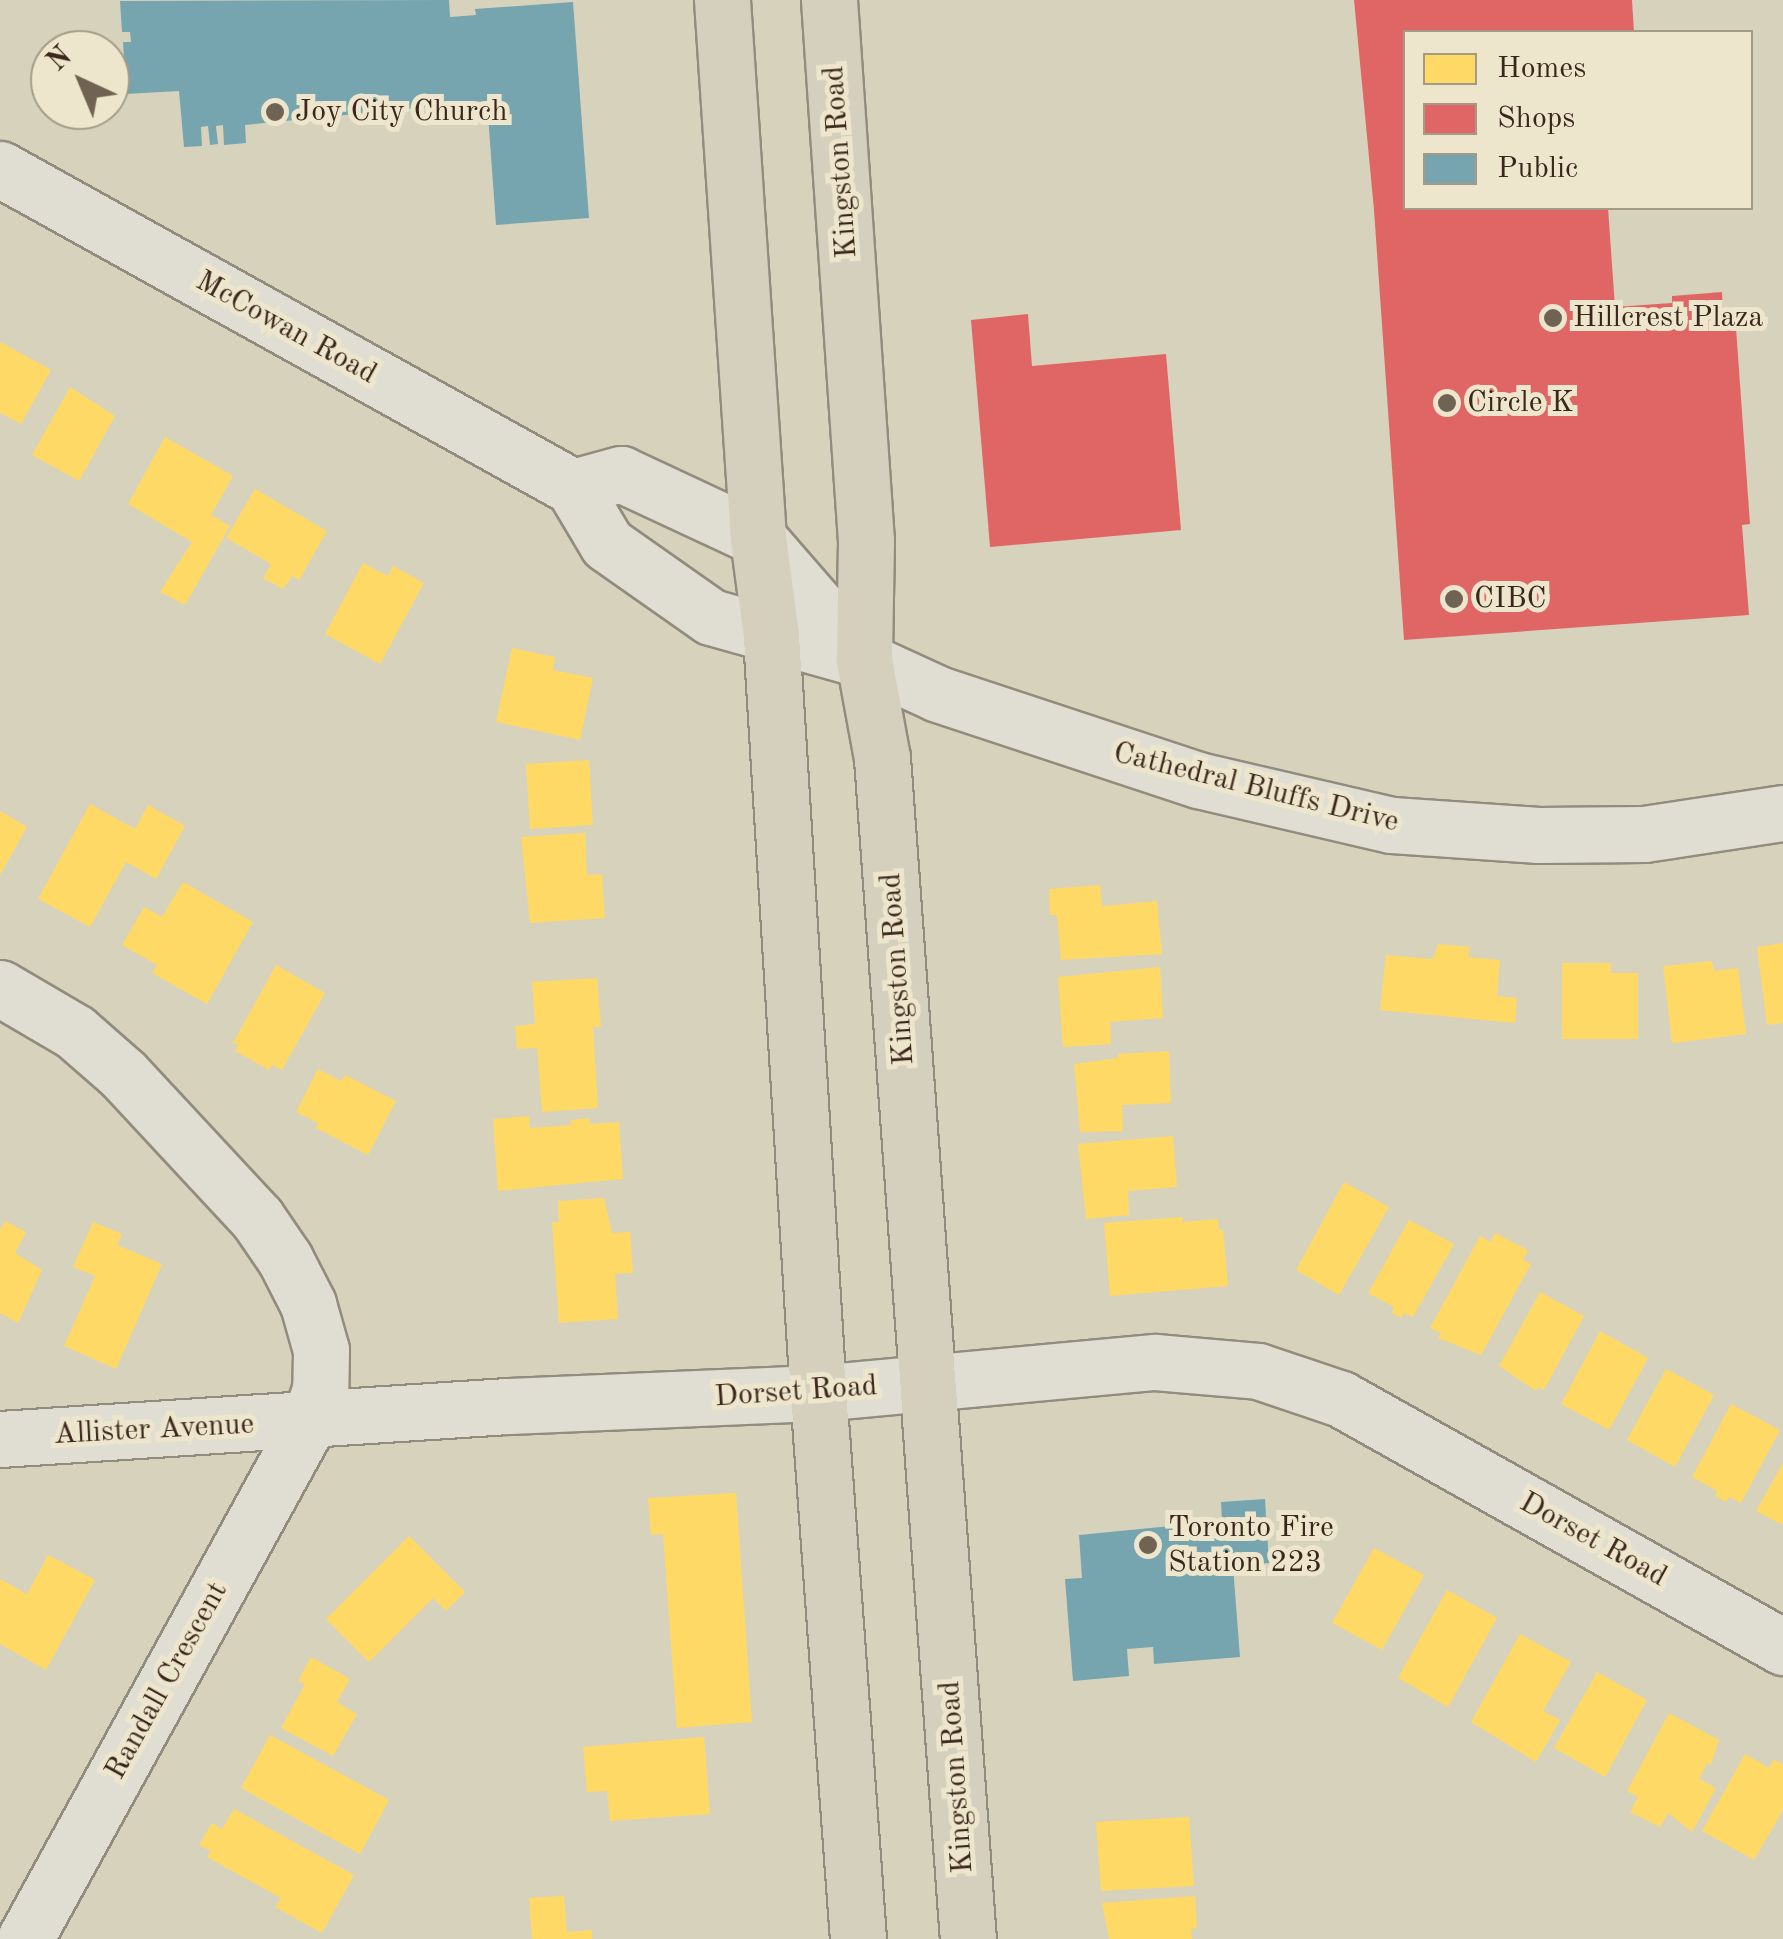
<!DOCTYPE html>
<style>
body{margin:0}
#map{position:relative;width:1783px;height:1939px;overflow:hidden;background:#d7d2bc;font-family:"Old Standard TT",serif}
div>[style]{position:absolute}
.homes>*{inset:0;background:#ffd966}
.shops>*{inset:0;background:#e06666}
.public>*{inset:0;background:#76a5af}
.roads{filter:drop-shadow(2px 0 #928c7e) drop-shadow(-2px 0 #928c7e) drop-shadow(0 2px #928c7e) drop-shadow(0 -2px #928c7e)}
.minor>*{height:55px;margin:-27.5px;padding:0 27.5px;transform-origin:27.5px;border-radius:27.5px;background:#e0ded3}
.major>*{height:55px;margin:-27.5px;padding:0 27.5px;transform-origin:27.5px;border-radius:27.5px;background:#d5cfbe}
.dots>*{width:28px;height:28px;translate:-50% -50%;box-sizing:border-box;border:5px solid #ede6cc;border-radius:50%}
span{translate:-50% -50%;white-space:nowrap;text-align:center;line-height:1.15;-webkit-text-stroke:10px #ede6cc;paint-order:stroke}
.poi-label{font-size:30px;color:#3a271c}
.left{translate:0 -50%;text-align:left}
.street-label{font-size:30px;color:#3a271c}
.legend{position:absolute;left:1403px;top:30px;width:350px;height:180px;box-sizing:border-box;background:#ede6cc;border:2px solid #a59a86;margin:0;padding:12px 18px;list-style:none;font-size:30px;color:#3a271c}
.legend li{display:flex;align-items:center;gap:20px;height:50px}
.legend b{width:50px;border:2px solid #a59a86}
.north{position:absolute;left:30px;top:30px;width:100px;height:100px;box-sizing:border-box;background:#ede6cc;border:2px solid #a59a86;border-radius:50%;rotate:316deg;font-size:28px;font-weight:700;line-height:40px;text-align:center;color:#3a271c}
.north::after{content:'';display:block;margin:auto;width:35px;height:45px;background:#716354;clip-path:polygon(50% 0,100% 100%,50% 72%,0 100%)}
</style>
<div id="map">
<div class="homes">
<div style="clip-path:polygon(0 342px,51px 370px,21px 424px,0 413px)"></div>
<div style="clip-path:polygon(70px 387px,115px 416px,79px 481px,32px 455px)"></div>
<div style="clip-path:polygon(165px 437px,233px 476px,211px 515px,230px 526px,185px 605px,160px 592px,192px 542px,128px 504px)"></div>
<div style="clip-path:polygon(255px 489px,327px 531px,299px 580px,292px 576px,283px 589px,263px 578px,271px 564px,226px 538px)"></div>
<div style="clip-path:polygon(363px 563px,388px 576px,393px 566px,424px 583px,380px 664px,325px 634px)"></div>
<div style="clip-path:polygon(512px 648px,555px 657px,553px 670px,593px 678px,580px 740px,496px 722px)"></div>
<div style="clip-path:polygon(589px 760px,593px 825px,530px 829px,526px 764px)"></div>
<div style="clip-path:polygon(90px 804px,135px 829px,148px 805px,185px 826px,156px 879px,126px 862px,90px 927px,38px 899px)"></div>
<div style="clip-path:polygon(0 811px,27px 827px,0 875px)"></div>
<div style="clip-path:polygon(585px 833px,587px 875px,602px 874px,605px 918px,530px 923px,521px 837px)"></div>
<div style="clip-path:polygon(183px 882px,253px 922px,207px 1004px,152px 973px,157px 965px,122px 945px,144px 907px,162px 917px)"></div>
<div style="clip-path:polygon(1100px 885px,1102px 906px,1157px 901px,1162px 954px,1061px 960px,1057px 915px,1050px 915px,1049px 889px)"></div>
<div style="clip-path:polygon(1783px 943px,1783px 1023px,1767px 1025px,1757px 947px)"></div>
<div style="clip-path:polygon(1438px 944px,1470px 947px,1468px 957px,1500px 960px,1497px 996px,1517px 998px,1515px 1023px,1380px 1010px,1386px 955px,1433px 959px)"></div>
<div style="clip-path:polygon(1712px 961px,1714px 971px,1738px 968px,1746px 1034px,1672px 1043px,1663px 966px)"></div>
<div style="clip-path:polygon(1562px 963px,1611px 963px,1611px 973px,1638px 973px,1638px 1039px,1562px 1039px)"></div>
<div style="clip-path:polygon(276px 965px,325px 993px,282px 1070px,272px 1065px,269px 1070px,235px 1051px,238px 1045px,233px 1043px)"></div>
<div style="clip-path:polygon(1160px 967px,1163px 1018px,1110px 1022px,1111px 1044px,1063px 1047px,1058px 977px)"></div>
<div style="clip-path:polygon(597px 978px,601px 1027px,593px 1027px,598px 1108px,542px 1112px,537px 1048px,517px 1049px,515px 1026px,535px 1024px,532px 982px)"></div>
<div style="clip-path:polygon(1169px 1051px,1171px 1103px,1122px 1105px,1123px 1131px,1080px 1132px,1074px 1064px,1118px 1058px,1118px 1054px)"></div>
<div style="clip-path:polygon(318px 1069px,341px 1081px,345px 1075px,396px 1101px,368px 1155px,316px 1128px,318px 1123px,296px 1112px)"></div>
<div style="clip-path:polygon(529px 1116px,530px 1128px,571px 1125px,571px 1120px,589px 1118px,590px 1124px,619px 1122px,623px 1179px,498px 1191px,493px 1119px)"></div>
<div style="clip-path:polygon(1173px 1136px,1177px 1187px,1128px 1191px,1129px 1215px,1086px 1219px,1078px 1144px)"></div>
<div style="clip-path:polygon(1344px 1182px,1389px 1207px,1339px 1295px,1296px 1270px)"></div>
<div style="clip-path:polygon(604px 1198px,612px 1233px,630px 1232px,633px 1273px,615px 1274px,618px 1319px,559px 1323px,552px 1222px,559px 1222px,558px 1201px)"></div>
<div style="clip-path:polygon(1182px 1217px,1183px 1222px,1218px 1219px,1219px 1230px,1223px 1230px,1228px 1286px,1110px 1296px,1104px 1223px)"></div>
<div style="clip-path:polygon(1409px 1220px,1454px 1244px,1413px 1317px,1404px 1313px,1401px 1318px,1392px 1313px,1394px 1307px,1368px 1293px)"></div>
<div style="clip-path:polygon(5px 1221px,26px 1232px,15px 1253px,42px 1270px,18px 1323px,0 1313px,0 1230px)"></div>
<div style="clip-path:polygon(93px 1222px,122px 1234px,117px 1245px,162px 1264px,116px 1369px,64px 1346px,95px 1276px,73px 1267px)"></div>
<div style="clip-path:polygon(1495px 1233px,1528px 1250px,1523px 1260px,1531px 1264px,1481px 1355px,1438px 1338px,1441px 1333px,1430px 1328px,1480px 1236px,1490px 1242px)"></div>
<div style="clip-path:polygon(1540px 1292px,1584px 1316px,1544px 1390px,1538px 1387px,1536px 1391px,1499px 1366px)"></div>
<div style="clip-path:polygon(1600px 1331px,1648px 1358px,1609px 1430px,1561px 1404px)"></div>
<div style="clip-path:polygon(1666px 1369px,1714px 1395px,1675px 1467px,1627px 1440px)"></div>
<div style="clip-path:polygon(1731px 1404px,1780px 1430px,1741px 1503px,1729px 1497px,1726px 1502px,1715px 1496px,1717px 1491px,1692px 1477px)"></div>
<div style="clip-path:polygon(1783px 1463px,1783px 1525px,1756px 1511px)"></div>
<div style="clip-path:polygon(736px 1493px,752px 1722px,677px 1728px,663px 1534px,651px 1535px,648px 1498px)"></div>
<div style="clip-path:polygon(409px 1536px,465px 1592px,446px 1611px,433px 1598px,369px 1662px,326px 1619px)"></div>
<div style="clip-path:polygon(1374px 1548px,1424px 1575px,1382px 1650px,1332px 1623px)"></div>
<div style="clip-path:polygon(48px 1555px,95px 1580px,46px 1670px,0 1644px,0 1579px,27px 1594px)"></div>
<div style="clip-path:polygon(1447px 1590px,1497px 1618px,1448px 1707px,1398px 1678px)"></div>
<div style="clip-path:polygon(1520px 1634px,1571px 1662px,1543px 1711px,1560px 1720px,1536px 1762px,1471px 1722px)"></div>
<div style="clip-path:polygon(311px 1657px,350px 1679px,337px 1702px,357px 1714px,333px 1756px,281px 1728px,305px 1684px,298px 1681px)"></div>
<div style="clip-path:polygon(1597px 1672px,1647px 1700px,1605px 1777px,1554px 1748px)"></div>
<div style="clip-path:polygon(1669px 1713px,1719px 1740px,1711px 1765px,1707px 1763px,1699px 1779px,1716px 1788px,1692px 1832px,1668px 1813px,1660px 1827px,1630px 1812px,1638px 1797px,1627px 1791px)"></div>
<div style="clip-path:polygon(270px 1735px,389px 1800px,360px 1854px,241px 1788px)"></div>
<div style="clip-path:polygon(704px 1737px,710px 1814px,610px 1821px,607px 1791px,587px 1792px,583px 1747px)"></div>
<div style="clip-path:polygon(1745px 1754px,1769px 1768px,1774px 1759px,1783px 1765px,1783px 1810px,1754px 1860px,1702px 1831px)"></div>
<div style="clip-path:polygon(234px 1809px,354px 1875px,322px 1933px,275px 1907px,281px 1898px,207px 1857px,211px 1851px,199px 1845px,212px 1823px,222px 1829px)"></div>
<div style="clip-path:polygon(1189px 1817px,1194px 1886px,1101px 1891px,1096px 1822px)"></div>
<div style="clip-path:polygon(564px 1896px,567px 1932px,592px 1930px,592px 1939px,532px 1939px,529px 1898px)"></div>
<div style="clip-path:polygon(1195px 1896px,1197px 1928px,1191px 1929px,1192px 1939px,1109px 1939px,1102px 1903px)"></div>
</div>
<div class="shops">
<div style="clip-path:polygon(1354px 0,1632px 0,1634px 32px,1406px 32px,1406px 208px,1608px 208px,1615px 307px,1672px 303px,1672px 296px,1722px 292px,1724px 329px,1736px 328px,1750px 524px,1742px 525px,1749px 615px,1404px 640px,1374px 210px)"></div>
<div style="clip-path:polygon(1028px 314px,1032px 366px,1166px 354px,1181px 530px,990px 547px,971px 320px)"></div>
</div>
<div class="public">
<div style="clip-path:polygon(449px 0,450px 17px,476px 15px,475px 9px,573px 2px,589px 218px,496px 225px,487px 101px,245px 125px,246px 143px,224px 145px,223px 125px,216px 126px,218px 144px,210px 145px,208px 126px,201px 127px,202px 146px,184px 147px,179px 91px,126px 94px,123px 42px,131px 42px,130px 32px,122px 32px,120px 1px)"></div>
<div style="clip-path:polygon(1265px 1499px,1269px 1563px,1233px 1566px,1240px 1657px,1154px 1664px,1153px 1647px,1127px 1649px,1129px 1676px,1073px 1681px,1065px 1579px,1082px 1578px,1079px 1535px,1222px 1521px,1221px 1502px)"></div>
</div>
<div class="roads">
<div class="minor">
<div style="left:0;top:169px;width:655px;rotate:29.03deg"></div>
<div style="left:573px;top:487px;width:66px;rotate:59.2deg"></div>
<div style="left:607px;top:544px;width:127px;rotate:35.1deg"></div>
<div style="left:711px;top:617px;width:159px;rotate:15.7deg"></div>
<div style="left:864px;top:660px;width:81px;rotate:24.7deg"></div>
<div style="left:938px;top:694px;width:274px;rotate:18.3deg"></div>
<div style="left:1198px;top:780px;width:199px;rotate:13.1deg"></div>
<div style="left:1392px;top:825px;width:147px;rotate:3.9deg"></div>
<div style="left:1539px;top:835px;width:105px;rotate:-0.5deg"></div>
<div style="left:1644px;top:834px;width:141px;rotate:-8.6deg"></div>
<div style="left:573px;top:487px;width:50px;rotate:-15.2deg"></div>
<div style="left:621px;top:474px;width:151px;rotate:25deg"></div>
<div style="left:758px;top:538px;width:162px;rotate:49deg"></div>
<div style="left:0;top:988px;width:87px;rotate:30.4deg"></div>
<div style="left:75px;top:1032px;width:64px;rotate:41.2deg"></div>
<div style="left:123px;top:1074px;width:197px;rotate:47.1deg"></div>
<div style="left:257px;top:1218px;width:50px;rotate:55.7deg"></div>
<div style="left:285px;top:1259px;width:51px;rotate:62.9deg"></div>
<div style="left:308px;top:1304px;width:48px;rotate:74.2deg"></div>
<div style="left:321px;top:1350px;width:39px;rotate:91deg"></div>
<div style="left:320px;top:1389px;width:35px;rotate:108deg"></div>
<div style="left:309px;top:1422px;width:590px;rotate:118.78deg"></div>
<div style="left:0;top:1439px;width:508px;rotate:-3.72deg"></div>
<div style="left:507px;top:1406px;width:311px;rotate:-2.4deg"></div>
<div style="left:818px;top:1393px;width:338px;rotate:-5.3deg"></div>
<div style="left:1155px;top:1362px;width:103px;rotate:5deg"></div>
<div style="left:1258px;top:1371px;width:88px;rotate:18.6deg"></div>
<div style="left:1341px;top:1399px;width:507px;rotate:29.3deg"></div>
</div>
<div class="major">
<div style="left:722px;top:0;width:539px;rotate:86.17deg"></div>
<div style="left:758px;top:538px;width:99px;rotate:82.4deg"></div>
<div style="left:771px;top:636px;width:758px;rotate:86.45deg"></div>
<div style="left:818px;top:1393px;width:547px;rotate:85.81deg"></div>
<div style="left:829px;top:0;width:542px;rotate:86.09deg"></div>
<div style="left:866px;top:541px;width:119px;rotate:91deg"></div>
<div style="left:864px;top:660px;width:100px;rotate:79.6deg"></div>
<div style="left:882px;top:758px;width:1184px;rotate:85.84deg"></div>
</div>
</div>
<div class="dots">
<div style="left:275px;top:112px;background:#716354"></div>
<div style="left:1553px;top:318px;background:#716354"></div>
<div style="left:1447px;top:403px;background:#716354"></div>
<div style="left:1454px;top:599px;background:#716354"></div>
<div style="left:1148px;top:1545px;background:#716354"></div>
</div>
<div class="poi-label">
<span class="left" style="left:295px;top:112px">Joy City Church</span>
<span class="left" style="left:1573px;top:318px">Hillcrest Plaza</span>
<span class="left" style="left:1467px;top:403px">Circle K</span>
<span class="left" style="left:1474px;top:599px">CIBC</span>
<span class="left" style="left:1168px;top:1545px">Toronto Fire<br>Station 223</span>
</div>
<div class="street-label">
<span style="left:841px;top:162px;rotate:-94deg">Kingston Road</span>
<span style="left:286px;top:328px;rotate:29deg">McCowan Road</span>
<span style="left:1256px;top:788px;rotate:14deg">Cathedral Bluffs Drive</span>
<span style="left:898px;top:969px;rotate:-94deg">Kingston Road</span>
<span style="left:796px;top:1392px;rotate:-4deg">Dorset Road</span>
<span style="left:154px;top:1430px;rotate:-3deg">Allister Avenue</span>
<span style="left:1593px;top:1540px;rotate:29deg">Dorset Road</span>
<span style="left:167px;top:1681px;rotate:-61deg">Randall Crescent</span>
<span style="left:957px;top:1777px;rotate:-94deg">Kingston Road</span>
</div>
<ul class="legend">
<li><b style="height:28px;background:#ffd966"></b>Homes</li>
<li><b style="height:28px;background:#e06666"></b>Shops</li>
<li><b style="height:28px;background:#76a5af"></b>Public</li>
</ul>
<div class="north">N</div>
</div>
